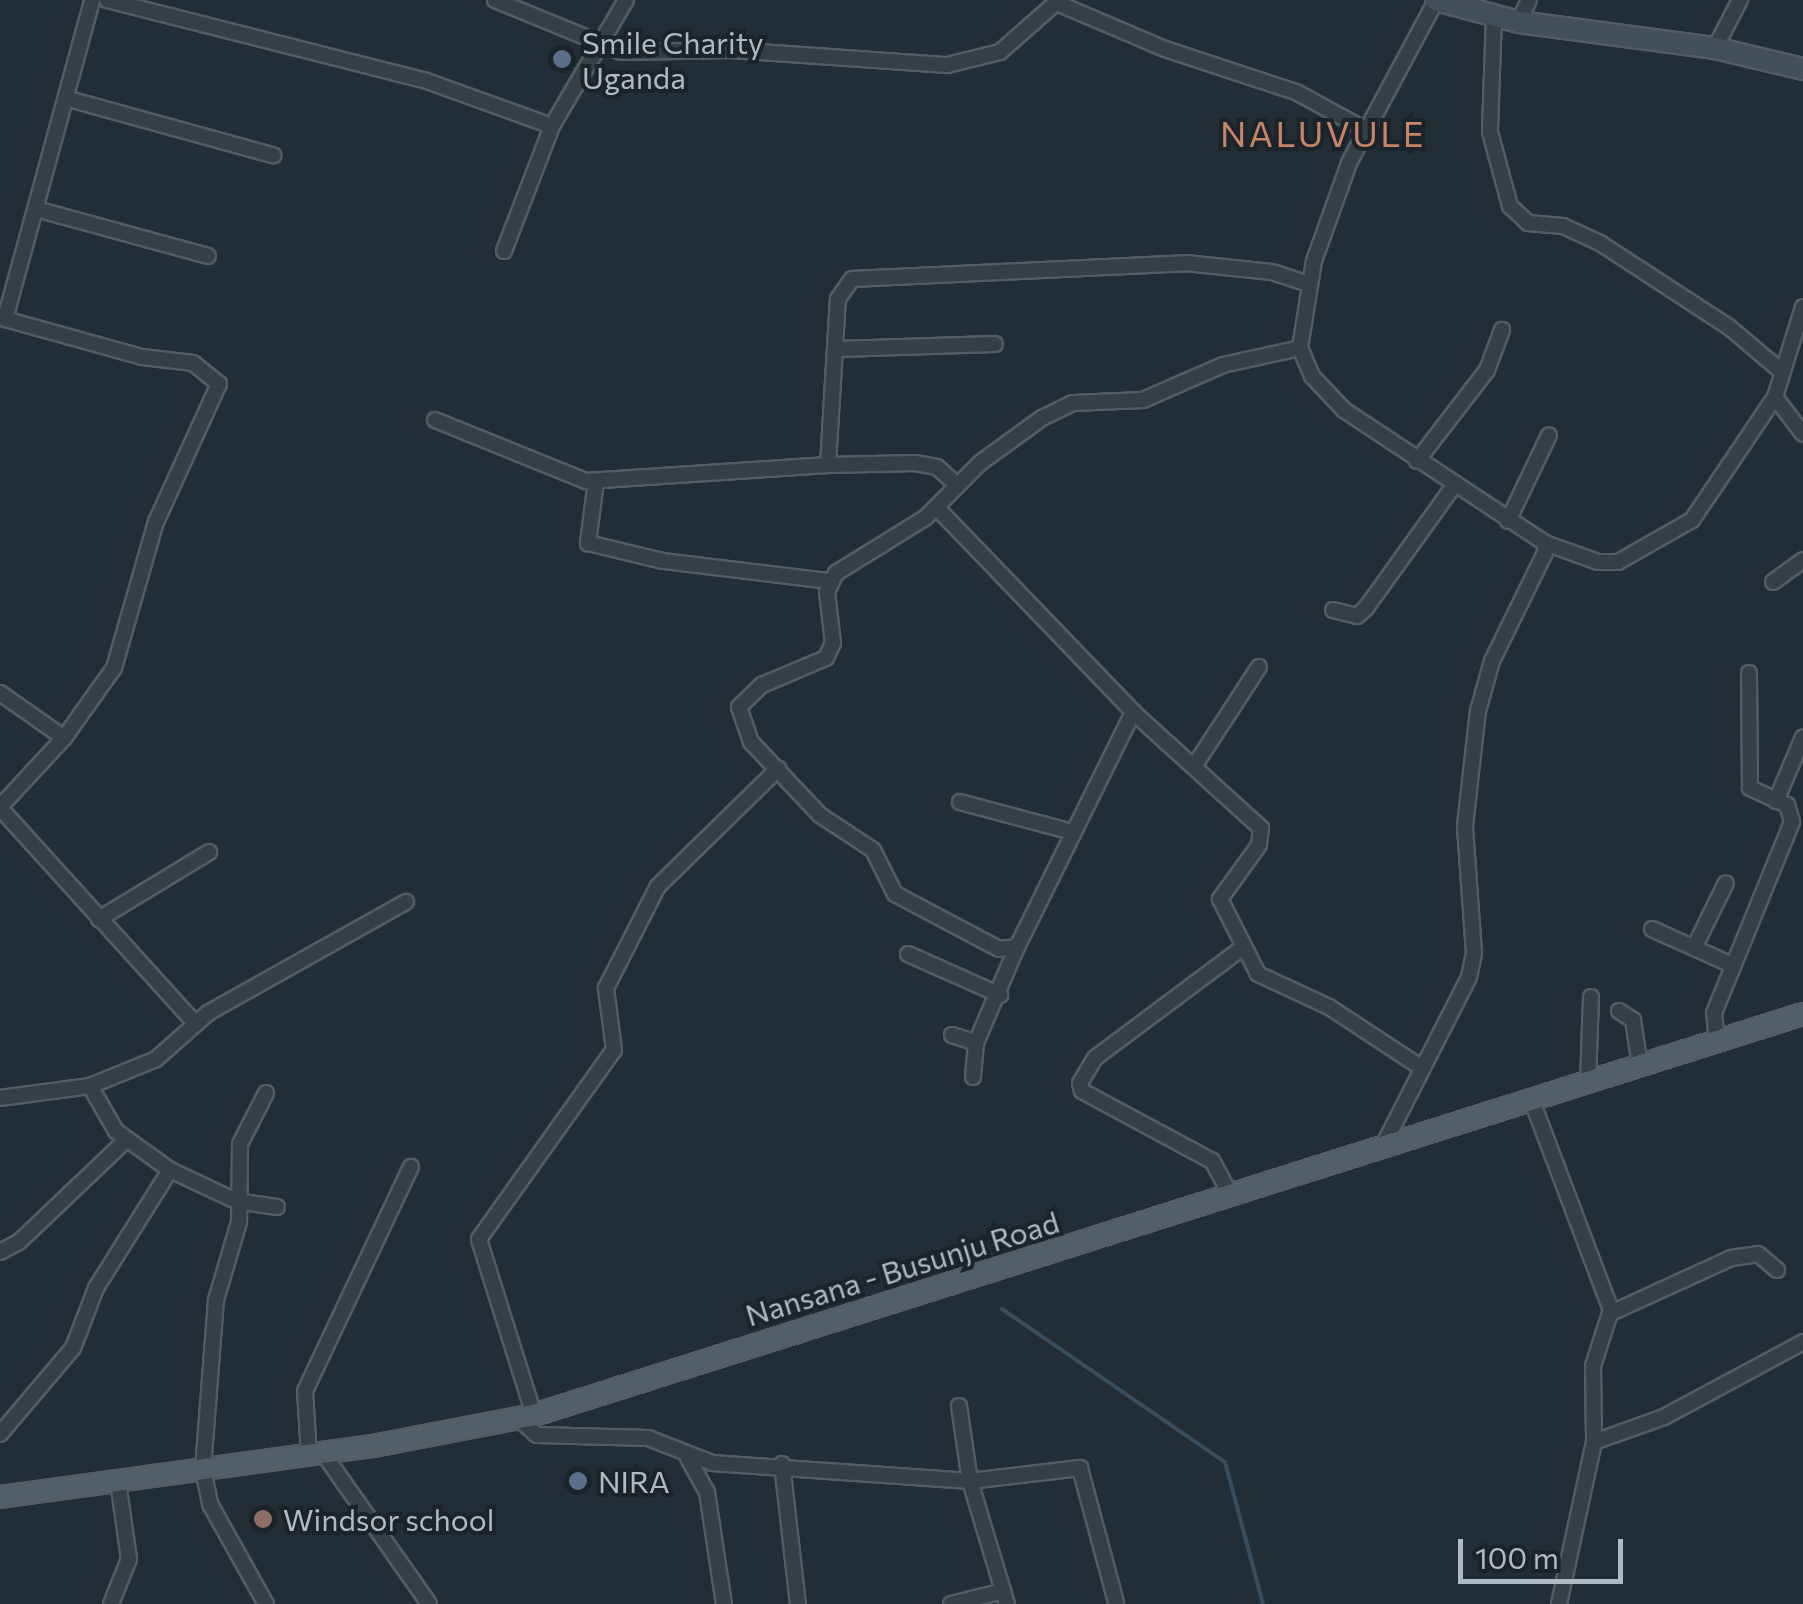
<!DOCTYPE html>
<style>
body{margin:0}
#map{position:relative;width:1803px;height:1604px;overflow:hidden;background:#222d35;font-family:Commissioner,sans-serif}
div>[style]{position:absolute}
.stream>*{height:4px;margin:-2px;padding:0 2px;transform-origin:2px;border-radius:2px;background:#394d5d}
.roads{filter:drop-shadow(2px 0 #535c64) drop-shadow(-2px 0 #535c64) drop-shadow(0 2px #535c64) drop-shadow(0 -2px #535c64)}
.street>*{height:14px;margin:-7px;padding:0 7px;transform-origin:7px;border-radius:7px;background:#363f46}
.secondary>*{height:20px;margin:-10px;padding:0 10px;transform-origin:10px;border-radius:10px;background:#444e59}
.primary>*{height:20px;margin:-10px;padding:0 10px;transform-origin:10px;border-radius:10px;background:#545e66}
.dots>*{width:28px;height:28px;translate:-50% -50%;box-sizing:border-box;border:5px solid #1b232b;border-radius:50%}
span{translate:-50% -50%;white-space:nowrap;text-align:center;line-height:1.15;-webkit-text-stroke:8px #1b232b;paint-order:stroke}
.poi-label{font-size:30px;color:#b0bac2}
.left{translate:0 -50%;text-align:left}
.street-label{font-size:30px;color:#b0bac2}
.quarter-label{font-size:35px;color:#c78466;letter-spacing:2.5px}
.scale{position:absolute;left:1458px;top:1539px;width:165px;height:45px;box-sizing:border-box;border:5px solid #b0bac2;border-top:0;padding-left:12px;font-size:30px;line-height:35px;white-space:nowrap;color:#b0bac2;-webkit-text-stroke:8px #1b232b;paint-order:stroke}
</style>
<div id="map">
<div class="stream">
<div style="left:1002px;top:1309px;width:270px;rotate:34.5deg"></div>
<div style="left:1225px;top:1462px;width:147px;rotate:75deg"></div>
</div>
<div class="roads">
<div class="street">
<div style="left:107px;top:0;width:327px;rotate:14.2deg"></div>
<div style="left:424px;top:80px;width:136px;rotate:19.8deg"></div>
<div style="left:495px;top:0;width:137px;rotate:22.3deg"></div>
<div style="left:622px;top:52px;width:109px;rotate:-1.1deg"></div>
<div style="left:731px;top:50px;width:217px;rotate:4deg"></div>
<div style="left:947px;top:65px;width:55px;rotate:-13.8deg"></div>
<div style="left:1000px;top:52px;width:79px;rotate:-41.4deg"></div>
<div style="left:1057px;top:3px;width:117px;rotate:23.1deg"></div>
<div style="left:1165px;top:49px;width:138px;rotate:18.2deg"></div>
<div style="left:1296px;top:92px;width:77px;rotate:28.6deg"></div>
<div style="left:1494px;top:15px;width:117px;rotate:92deg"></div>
<div style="left:1490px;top:132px;width:77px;rotate:74.9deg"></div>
<div style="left:1510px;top:206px;width:25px;rotate:43deg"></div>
<div style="left:1528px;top:223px;width:35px;rotate:5deg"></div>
<div style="left:1563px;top:226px;width:41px;rotate:24.7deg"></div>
<div style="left:1600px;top:243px;width:154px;rotate:33.1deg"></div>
<div style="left:1729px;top:327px;width:70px;rotate:40.3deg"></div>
<div style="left:1519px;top:22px;width:24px;rotate:-66deg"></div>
<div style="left:1715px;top:48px;width:54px;rotate:-62.5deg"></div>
<div style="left:69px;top:99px;width:212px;rotate:15.4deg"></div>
<div style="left:40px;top:210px;width:174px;rotate:15.3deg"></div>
<div style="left:504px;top:251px;width:134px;rotate:-69deg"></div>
<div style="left:552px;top:126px;width:146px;rotate:-59.6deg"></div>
<div style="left:838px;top:349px;width:157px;rotate:-1.8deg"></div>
<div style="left:1775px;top:397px;width:46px;rotate:52.9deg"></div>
<div style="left:435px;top:420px;width:163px;rotate:22deg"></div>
<div style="left:586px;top:481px;width:243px;rotate:-3.8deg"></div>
<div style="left:828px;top:465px;width:166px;rotate:-86.6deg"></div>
<div style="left:838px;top:299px;width:24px;rotate:-55deg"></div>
<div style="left:852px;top:279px;width:334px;rotate:-2.7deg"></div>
<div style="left:1186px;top:263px;width:86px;rotate:6deg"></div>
<div style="left:1272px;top:272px;width:40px;rotate:18deg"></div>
<div style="left:1417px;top:461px;width:115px;rotate:-52.4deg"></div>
<div style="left:1487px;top:370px;width:43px;rotate:-69.4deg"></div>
<div style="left:828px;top:465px;width:87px;rotate:-1.3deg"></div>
<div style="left:915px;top:463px;width:22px;rotate:10deg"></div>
<div style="left:937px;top:467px;width:27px;rotate:42deg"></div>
<div style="left:596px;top:481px;width:63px;rotate:97.4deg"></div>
<div style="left:588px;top:543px;width:77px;rotate:13.5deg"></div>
<div style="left:663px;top:561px;width:167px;rotate:6.9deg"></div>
<div style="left:937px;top:508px;width:283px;rotate:46.1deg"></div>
<div style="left:1133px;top:712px;width:173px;rotate:42.2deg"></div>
<div style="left:1261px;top:828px;width:17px;rotate:97deg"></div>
<div style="left:1259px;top:845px;width:67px;rotate:125.8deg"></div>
<div style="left:1220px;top:899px;width:84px;rotate:63.1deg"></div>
<div style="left:1258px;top:974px;width:78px;rotate:24.9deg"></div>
<div style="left:1329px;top:1007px;width:111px;rotate:33.3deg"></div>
<div style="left:1508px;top:521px;width:95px;rotate:-64.5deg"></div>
<div style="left:1545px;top:543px;width:56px;rotate:19.7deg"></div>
<div style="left:1598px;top:562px;width:20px"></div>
<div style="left:1618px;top:562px;width:85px;rotate:-29.6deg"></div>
<div style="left:1692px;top:520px;width:148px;rotate:-56deg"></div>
<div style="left:1775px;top:397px;width:94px;rotate:-72.7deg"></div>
<div style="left:1773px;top:582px;width:37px;rotate:-36deg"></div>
<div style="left:1333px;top:610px;width:25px;rotate:14deg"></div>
<div style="left:1357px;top:616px;width:12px;rotate:-42deg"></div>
<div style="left:1366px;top:608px;width:153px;rotate:-54.3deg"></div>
<div style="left:0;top:693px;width:78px;rotate:35.1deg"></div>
<div style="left:1195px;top:765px;width:117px;rotate:-56.9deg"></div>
<div style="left:1776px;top:801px;width:69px;rotate:-67.1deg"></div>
<div style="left:960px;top:802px;width:116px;rotate:15deg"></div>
<div style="left:0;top:807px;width:94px;rotate:-47.2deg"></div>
<div style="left:64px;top:738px;width:86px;rotate:-54.5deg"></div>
<div style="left:114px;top:668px;width:152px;rotate:-74deg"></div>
<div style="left:156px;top:522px;width:152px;rotate:-65.5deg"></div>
<div style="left:219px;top:384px;width:33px;rotate:-141deg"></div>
<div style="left:193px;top:363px;width:51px;rotate:-173.3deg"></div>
<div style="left:142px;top:357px;width:142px;rotate:-164.5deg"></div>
<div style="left:5px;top:319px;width:331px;rotate:-74.7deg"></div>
<div style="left:0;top:808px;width:290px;rotate:47.8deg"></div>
<div style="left:99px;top:919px;width:129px;rotate:-31.3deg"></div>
<div style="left:1652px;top:929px;width:88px;rotate:24.2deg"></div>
<div style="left:1017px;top:947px;width:18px;rotate:174deg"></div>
<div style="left:999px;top:949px;width:118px;rotate:-152.1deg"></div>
<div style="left:895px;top:894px;width:49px;rotate:-116.6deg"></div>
<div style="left:873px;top:850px;width:64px;rotate:-146.6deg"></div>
<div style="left:820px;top:815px;width:100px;rotate:-133.4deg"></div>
<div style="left:751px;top:742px;width:37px;rotate:-109deg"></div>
<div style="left:739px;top:707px;width:32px;rotate:-44deg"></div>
<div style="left:762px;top:685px;width:69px;rotate:-22.9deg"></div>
<div style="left:826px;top:658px;width:17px;rotate:-65deg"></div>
<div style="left:833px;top:643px;width:51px;rotate:-96.7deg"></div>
<div style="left:827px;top:592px;width:21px;rotate:-65deg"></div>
<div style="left:836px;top:573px;width:105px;rotate:-31.7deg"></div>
<div style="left:925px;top:518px;width:78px;rotate:-45deg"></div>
<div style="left:980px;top:463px;width:77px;rotate:-36deg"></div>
<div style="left:1042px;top:418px;width:34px;rotate:-26deg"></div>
<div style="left:1073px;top:403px;width:70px;rotate:-2.5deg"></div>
<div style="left:1143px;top:400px;width:87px;rotate:-23.6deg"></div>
<div style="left:1223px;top:365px;width:79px;rotate:-12.4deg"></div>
<div style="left:1694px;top:948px;width:72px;rotate:-63.8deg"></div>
<div style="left:908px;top:954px;width:101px;rotate:24deg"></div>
<div style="left:1619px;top:1011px;width:17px;rotate:33deg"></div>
<div style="left:1633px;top:1020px;width:47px;rotate:81.3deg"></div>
<div style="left:952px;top:1035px;width:25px;rotate:18deg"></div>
<div style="left:1717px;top:1041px;width:28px;rotate:-96deg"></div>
<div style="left:1714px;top:1013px;width:206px;rotate:-67.8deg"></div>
<div style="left:1792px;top:822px;width:18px;rotate:-106deg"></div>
<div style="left:1787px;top:805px;width:41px;rotate:-155.3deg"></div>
<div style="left:1750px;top:788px;width:115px;rotate:-90.5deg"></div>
<div style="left:973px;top:1077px;width:34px;rotate:-85deg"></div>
<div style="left:976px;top:1043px;width:104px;rotate:-66.9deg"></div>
<div style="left:1017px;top:947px;width:262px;rotate:-63.7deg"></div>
<div style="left:1588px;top:1083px;width:86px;rotate:-88deg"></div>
<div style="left:266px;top:1093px;width:57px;rotate:117deg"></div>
<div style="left:240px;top:1144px;width:78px;rotate:90.7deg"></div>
<div style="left:239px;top:1222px;width:81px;rotate:106.4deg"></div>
<div style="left:216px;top:1300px;width:170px;rotate:94.4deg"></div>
<div style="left:203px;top:1470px;width:35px;rotate:78deg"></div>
<div style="left:210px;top:1504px;width:115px;rotate:60.8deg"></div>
<div style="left:0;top:1098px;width:91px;rotate:-7.6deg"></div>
<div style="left:1532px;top:1101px;width:223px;rotate:69.3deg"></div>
<div style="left:1611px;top:1310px;width:59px;rotate:107.8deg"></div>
<div style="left:1593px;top:1366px;width:76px;rotate:89.2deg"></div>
<div style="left:1594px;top:1442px;width:166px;rotate:102.2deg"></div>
<div style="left:1382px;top:1148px;width:192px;rotate:-63deg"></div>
<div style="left:1469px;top:977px;width:25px;rotate:-78deg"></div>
<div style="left:1474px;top:953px;width:127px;rotate:-94.1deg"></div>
<div style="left:1465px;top:826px;width:116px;rotate:-83.6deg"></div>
<div style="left:1478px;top:711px;width:52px;rotate:-74.4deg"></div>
<div style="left:1492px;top:661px;width:120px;rotate:-63.9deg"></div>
<div style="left:1545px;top:553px;width:10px;rotate:-90deg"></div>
<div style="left:1545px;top:543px;width:241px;rotate:-146.5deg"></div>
<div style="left:1344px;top:410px;width:47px;rotate:-133.3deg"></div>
<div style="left:1312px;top:376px;width:30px;rotate:-113deg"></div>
<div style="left:1300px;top:348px;width:88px;rotate:-80.9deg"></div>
<div style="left:1314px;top:261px;width:104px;rotate:-70.3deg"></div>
<div style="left:1349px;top:163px;width:184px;rotate:-61.8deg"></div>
<div style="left:1231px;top:1196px;width:40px;rotate:-118deg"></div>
<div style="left:1212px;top:1161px;width:148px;rotate:-151.7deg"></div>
<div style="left:1082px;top:1091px;width:8px;rotate:-104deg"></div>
<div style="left:1080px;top:1083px;width:29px;rotate:-59deg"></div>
<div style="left:1095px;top:1058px;width:184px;rotate:-36.8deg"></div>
<div style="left:277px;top:1207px;width:41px;rotate:-171.7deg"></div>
<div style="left:236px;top:1201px;width:73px;rotate:-154.8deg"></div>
<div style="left:170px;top:1170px;width:67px;rotate:-144.2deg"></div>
<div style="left:116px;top:1131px;width:52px;rotate:-120deg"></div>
<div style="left:90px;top:1086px;width:71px;rotate:-22.2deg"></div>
<div style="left:156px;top:1059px;width:69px;rotate:-41.5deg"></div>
<div style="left:208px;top:1013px;width:227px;rotate:-29.3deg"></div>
<div style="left:0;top:1252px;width:21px;rotate:-28deg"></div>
<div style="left:19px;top:1242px;width:149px;rotate:-43.6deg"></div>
<div style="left:1611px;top:1313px;width:132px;rotate:-24.6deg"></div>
<div style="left:1731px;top:1258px;width:27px;rotate:-8deg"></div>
<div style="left:1758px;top:1254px;width:25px;rotate:40deg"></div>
<div style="left:959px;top:1406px;width:76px;rotate:81.7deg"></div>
<div style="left:970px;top:1481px;width:111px;rotate:-6.7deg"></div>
<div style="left:1080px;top:1468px;width:139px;rotate:75deg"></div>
<div style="left:534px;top:1415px;width:184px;rotate:-107.4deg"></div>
<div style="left:479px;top:1239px;width:232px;rotate:-54.5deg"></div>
<div style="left:614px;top:1050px;width:63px;rotate:-97.4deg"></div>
<div style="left:606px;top:988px;width:114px;rotate:-63deg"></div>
<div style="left:658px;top:886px;width:168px;rotate:-44.3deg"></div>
<div style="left:519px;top:1419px;width:24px;rotate:42deg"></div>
<div style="left:537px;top:1435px;width:111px;rotate:1.5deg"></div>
<div style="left:648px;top:1438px;width:69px;rotate:21.3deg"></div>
<div style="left:712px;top:1463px;width:259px;rotate:4deg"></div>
<div style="left:970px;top:1481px;width:128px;rotate:73.3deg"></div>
<div style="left:0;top:1434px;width:113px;rotate:-49.7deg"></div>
<div style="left:73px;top:1348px;width:64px;rotate:-69deg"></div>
<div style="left:96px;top:1288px;width:139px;rotate:-57.9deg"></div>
<div style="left:1594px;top:1442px;width:74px;rotate:-19.7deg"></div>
<div style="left:1664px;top:1417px;width:158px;rotate:-28.3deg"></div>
<div style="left:323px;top:1453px;width:184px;rotate:54.9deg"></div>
<div style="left:309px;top:1455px;width:64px;rotate:-93.6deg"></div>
<div style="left:305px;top:1391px;width:248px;rotate:-64.7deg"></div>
<div style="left:688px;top:1458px;width:39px;rotate:61deg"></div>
<div style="left:707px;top:1492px;width:113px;rotate:81.4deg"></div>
<div style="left:782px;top:1464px;width:141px;rotate:83.5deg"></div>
<div style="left:111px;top:1604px;width:48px;rotate:-68.2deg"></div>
<div style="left:129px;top:1559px;width:78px;rotate:-98.1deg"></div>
<div style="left:951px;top:1604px;width:54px;rotate:-14deg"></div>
</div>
<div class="secondary">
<div style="left:1436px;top:0;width:86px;rotate:14.8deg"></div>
<div style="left:1519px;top:22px;width:198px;rotate:7.6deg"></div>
<div style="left:1715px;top:48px;width:90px;rotate:13.4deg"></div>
</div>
<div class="primary">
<div style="left:0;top:1497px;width:376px;rotate:-7.8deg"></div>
<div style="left:373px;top:1446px;width:164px;rotate:-10.9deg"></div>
<div style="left:534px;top:1415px;width:1331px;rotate:-17.54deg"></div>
</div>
</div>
<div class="dots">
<div style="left:562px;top:59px;background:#5c6f8a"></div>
<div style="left:578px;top:1481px;background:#5c6f8a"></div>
<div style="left:263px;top:1519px;background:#8d6e63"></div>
</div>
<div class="poi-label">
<span class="left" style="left:582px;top:59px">Smile Charity<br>Uganda</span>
<span class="left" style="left:598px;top:1481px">NIRA</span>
<span class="left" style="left:283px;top:1519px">Windsor school</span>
</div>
<div class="street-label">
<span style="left:902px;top:1268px;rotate:-17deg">Nansana - Busunju Road</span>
</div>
<div class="quarter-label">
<span style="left:1323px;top:133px">NALUVULE</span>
</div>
<div class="scale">100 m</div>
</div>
